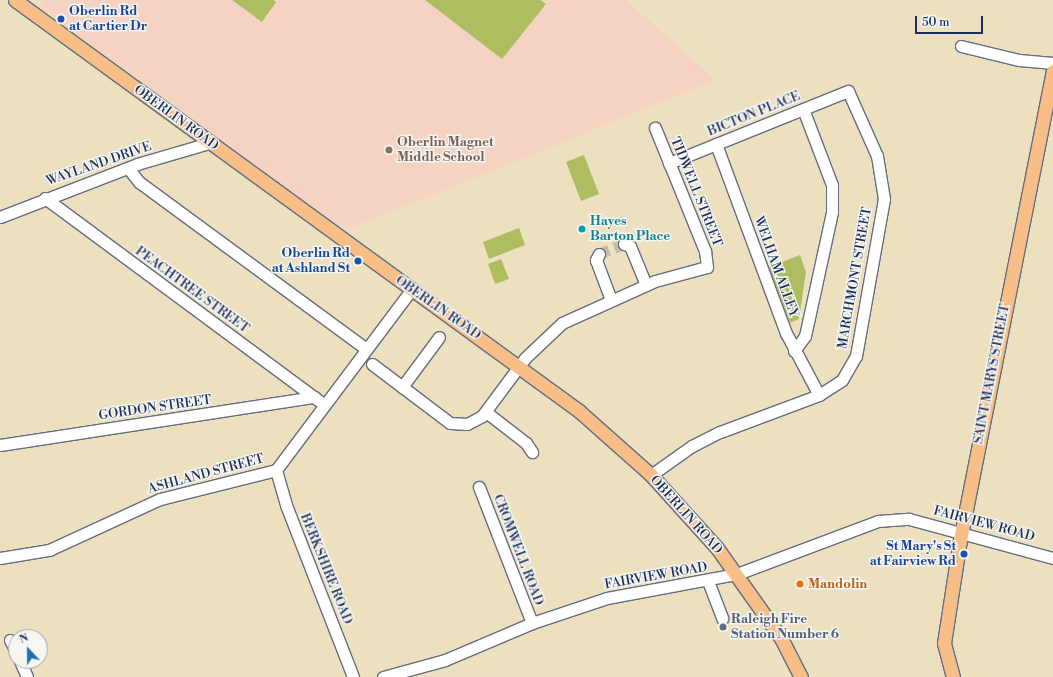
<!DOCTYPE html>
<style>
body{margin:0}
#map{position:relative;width:1053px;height:677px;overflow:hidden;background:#ece0bf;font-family:"Libre Bodoni",serif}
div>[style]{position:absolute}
.built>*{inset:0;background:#f5d2c2}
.green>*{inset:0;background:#adbd60}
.minor-tunnel>*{height:11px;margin-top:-5.5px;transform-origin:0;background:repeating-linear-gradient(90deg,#c2bdac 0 11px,transparent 0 16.5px)}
.roads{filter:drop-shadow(1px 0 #646d80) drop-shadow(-1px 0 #646d80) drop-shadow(0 1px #646d80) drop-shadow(0 -1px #646d80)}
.minor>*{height:11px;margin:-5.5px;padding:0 5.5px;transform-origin:5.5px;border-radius:5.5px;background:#fff}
.major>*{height:13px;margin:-6.5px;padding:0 6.5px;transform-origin:6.5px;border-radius:6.5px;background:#f7be87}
.dots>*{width:11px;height:11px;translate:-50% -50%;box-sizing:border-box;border:2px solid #f6f6f2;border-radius:50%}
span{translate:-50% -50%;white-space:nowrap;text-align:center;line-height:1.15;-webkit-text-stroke:3px #f6f6f2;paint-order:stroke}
.transit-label{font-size:13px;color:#164399;font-weight:700}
.left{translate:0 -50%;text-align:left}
.right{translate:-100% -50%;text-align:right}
.street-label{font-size:13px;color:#1b2f5e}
.education-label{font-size:13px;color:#785e54;font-weight:700}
.culture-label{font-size:13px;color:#0d838f;font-weight:700}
.food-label{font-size:13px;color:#c56008;font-weight:700}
.service-label{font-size:13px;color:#4e5e75;font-weight:700}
.north{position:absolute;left:8px;top:629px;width:40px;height:40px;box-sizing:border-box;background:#f6f6f2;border:1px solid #9ea6b7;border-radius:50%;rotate:338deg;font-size:11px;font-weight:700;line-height:16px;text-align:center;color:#1b2f5e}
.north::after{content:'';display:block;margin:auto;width:14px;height:18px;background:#1f6fb2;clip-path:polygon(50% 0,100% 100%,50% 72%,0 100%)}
.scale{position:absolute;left:915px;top:16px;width:68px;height:18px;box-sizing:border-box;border:2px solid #1b2f5e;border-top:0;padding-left:5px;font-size:12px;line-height:14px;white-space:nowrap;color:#1b2f5e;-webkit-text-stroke:3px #f6f6f2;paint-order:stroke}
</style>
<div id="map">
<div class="built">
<div style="clip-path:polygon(44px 0,626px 0,716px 80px,349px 229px,330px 220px,39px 6px)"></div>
</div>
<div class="green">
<div style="clip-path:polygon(232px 0,273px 0,276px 2px,262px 22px)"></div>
<div style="clip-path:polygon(425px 0,540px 0,546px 4px,502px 59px)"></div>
<div style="clip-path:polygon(584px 155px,599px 194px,581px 201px,566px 162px)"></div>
<div style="clip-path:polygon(519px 228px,525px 245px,489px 259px,483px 242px)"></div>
<div style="clip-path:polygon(800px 255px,806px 272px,799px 319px,790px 323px,769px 267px)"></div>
<div style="clip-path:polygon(501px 259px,509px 279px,495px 284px,488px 264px)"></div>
</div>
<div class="minor-tunnel">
<div style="left:599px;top:254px;width:27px;rotate:-22deg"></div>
</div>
<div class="roads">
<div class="minor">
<div style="left:961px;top:46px;width:60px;rotate:13.6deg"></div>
<div style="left:1019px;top:60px;width:34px;rotate:5deg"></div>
<div style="left:716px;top:144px;width:202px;rotate:69.7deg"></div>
<div style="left:786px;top:333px;width:70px;rotate:62deg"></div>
<div style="left:128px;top:168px;width:18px;rotate:52deg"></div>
<div style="left:139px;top:182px;width:282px;rotate:36.3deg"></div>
<div style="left:45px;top:198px;width:346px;rotate:36.5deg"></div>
<div style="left:0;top:217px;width:147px;rotate:-21.1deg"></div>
<div style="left:137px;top:164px;width:75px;rotate:-16.3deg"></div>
<div style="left:624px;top:244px;width:6px;rotate:18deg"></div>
<div style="left:630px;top:246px;width:42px;rotate:67.7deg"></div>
<div style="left:599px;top:254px;width:7px;rotate:117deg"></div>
<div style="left:596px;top:260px;width:43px;rotate:69.4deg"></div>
<div style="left:794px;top:351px;width:19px;rotate:-54deg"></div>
<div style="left:805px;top:336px;width:127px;rotate:-77.7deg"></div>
<div style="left:832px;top:212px;width:27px;rotate:-90deg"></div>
<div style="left:832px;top:185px;width:81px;rotate:-110.9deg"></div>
<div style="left:372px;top:364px;width:98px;rotate:37.1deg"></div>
<div style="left:450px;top:423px;width:17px;rotate:3deg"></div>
<div style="left:467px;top:424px;width:17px;rotate:-28deg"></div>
<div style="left:482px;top:416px;width:72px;rotate:-53.4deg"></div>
<div style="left:525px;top:358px;width:51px;rotate:-43.4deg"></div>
<div style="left:562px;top:323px;width:102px;rotate:-24.3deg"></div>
<div style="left:655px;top:281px;width:54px;rotate:-15.1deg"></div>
<div style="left:707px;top:267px;width:16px;rotate:-97deg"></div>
<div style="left:705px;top:251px;width:133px;rotate:-112.1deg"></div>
<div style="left:402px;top:387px;width:62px;rotate:-53.5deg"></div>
<div style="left:486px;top:412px;width:51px;rotate:37.8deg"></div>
<div style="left:526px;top:443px;width:11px;rotate:56deg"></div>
<div style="left:0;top:445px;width:318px;rotate:-8.7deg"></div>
<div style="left:276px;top:470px;width:36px;rotate:74deg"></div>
<div style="left:286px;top:505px;width:185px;rotate:68.7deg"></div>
<div style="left:651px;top:475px;width:50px;rotate:-35.3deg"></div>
<div style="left:692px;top:446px;width:31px;rotate:-27deg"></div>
<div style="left:720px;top:432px;width:106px;rotate:-20.5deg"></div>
<div style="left:819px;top:395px;width:27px;rotate:-33deg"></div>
<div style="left:842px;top:380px;width:28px;rotate:-60deg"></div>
<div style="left:856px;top:356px;width:159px;rotate:-79.9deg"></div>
<div style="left:884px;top:199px;width:44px;rotate:-99.2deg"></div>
<div style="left:877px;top:156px;width:71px;rotate:-114deg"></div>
<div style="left:848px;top:91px;width:193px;rotate:158.1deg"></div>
<div style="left:479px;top:487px;width:146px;rotate:68.7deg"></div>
<div style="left:0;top:558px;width:50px;rotate:-9.3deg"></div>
<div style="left:49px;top:550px;width:122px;rotate:-24.7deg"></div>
<div style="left:160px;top:499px;width:120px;rotate:-14deg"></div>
<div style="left:276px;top:470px;width:225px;rotate:-53.1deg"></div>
<div style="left:708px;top:581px;width:40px;rotate:69deg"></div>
<div style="left:10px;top:640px;width:13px;rotate:63deg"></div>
<div style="left:20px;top:661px;width:17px;rotate:66deg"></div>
<div style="left:383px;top:677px;width:64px;rotate:-15.3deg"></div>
<div style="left:445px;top:660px;width:95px;rotate:-23deg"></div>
<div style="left:532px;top:623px;width:79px;rotate:-18.4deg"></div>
<div style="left:607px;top:598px;width:132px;rotate:-10.5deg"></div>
<div style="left:737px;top:574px;width:151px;rotate:-20.6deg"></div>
<div style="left:878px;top:521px;width:31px;rotate:-4deg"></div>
<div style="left:909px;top:519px;width:149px;rotate:15.2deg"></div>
</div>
<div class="major">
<div style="left:15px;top:0;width:698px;rotate:36.08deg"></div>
<div style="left:579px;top:411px;width:96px;rotate:41.6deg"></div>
<div style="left:651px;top:475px;width:98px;rotate:47.9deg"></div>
<div style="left:717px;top:548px;width:110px;rotate:54.6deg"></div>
<div style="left:781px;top:638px;width:44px;rotate:62.9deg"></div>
<div style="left:953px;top:677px;width:35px;rotate:-105deg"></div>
<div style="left:944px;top:643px;width:104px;rotate:-81.2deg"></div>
<div style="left:960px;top:540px;width:478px;rotate:-78.8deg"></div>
</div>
</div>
<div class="dots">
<div style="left:61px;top:19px;background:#1a4fb4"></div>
<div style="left:389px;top:150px;background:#8d6e63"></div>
<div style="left:582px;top:229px;background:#0f9aa8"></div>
<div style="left:358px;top:261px;background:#1a4fb4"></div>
<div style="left:964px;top:554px;background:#1a4fb4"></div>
<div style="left:800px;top:584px;background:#e8710a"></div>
<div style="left:723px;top:627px;background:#5c6f8a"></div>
</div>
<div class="transit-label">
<span class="left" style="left:69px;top:19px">Oberlin Rd<br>at Cartier Dr</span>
<span class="right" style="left:350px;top:261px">Oberlin Rd<br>at Ashland St</span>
<span class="right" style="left:956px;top:554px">St Mary's St<br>at Fairview Rd</span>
</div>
<div class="street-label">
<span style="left:754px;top:114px;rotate:-22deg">BICTON PLACE</span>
<span style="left:176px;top:118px;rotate:36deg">OBERLIN ROAD</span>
<span style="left:99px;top:164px;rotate:-19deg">WAYLAND DRIVE</span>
<span style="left:696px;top:192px;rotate:68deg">TIDWELL STREET</span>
<span style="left:776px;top:267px;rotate:70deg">WELHAM ALLEY</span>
<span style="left:855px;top:278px;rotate:-80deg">MARCHMONT STREET</span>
<span style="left:192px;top:290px;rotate:36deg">PEACHTREE STREET</span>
<span style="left:438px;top:308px;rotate:35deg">OBERLIN ROAD</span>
<span style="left:992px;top:374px;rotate:-79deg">SAINT MARYS STREET</span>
<span style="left:155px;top:408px;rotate:-8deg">GORDON STREET</span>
<span style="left:206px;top:474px;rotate:-15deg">ASHLAND STREET</span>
<span style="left:686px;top:515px;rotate:48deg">OBERLIN ROAD</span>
<span style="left:984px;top:524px;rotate:15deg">FAIRVIEW ROAD</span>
<span style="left:518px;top:550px;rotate:69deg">CROMWELL ROAD</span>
<span style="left:326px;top:569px;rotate:68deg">BERKSHIRE ROAD</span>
<span style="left:656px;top:576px;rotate:-10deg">FAIRVIEW ROAD</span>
</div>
<div class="education-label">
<span class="left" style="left:397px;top:150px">Oberlin Magnet<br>Middle School</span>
</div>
<div class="culture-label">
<span class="left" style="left:590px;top:229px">Hayes<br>Barton Place</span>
</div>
<div class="food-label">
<span class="left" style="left:808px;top:584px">Mandolin</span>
</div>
<div class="service-label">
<span class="left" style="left:731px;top:627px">Raleigh Fire<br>Station Number 6</span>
</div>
<div class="north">N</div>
<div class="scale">50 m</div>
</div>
